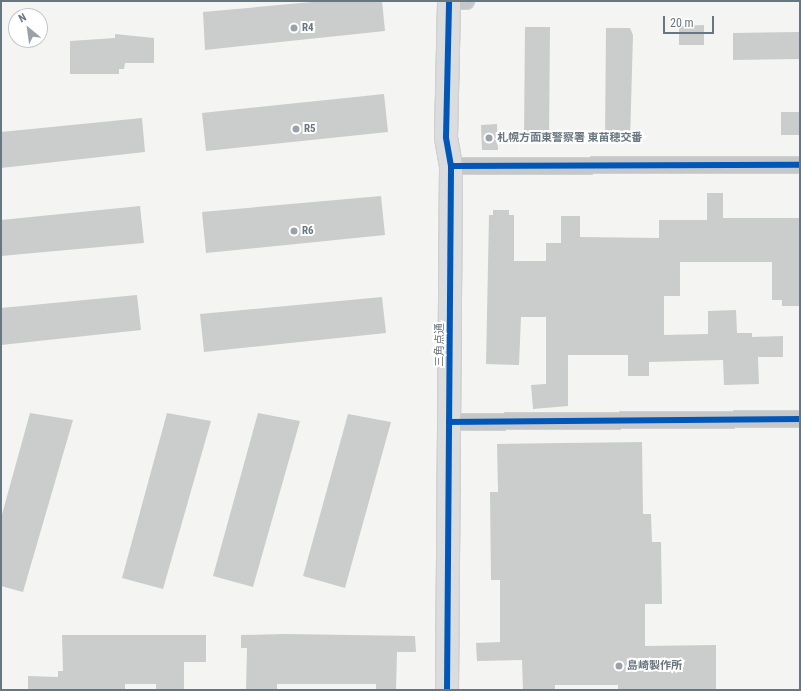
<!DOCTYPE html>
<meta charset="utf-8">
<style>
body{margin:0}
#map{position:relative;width:801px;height:691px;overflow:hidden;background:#f4f4f3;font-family:"Roboto Condensed","Noto Sans JP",sans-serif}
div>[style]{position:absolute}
.building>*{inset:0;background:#cbcccc}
.roads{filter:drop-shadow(1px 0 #cfd0d0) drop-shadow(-1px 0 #cfd0d0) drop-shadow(0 1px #cfd0d0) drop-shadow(0 -1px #cfd0d0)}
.street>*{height:16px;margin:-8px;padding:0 8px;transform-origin:8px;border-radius:8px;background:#c5c7c8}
.secondary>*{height:22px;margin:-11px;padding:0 11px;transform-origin:11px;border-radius:11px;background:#dbdcdd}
.cycleway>*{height:6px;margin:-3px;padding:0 3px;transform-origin:3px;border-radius:3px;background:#0057b8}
.dots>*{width:11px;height:11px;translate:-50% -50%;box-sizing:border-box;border:2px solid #fff;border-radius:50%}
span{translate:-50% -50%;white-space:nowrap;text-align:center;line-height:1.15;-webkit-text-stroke:4px #fff;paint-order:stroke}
.poi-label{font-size:11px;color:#68767f;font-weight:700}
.left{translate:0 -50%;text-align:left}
.street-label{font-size:11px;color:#68767f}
.frame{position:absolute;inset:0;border:2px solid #68767f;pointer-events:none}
.north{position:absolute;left:8px;top:8px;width:40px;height:40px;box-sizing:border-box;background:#fff;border:1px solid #c3c8cc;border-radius:50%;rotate:331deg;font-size:11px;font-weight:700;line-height:16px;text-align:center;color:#68767f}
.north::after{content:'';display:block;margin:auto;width:14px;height:18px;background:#99a2a8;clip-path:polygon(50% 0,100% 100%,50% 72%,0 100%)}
.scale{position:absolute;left:663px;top:16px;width:51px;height:18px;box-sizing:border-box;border:2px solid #68767f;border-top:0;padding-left:5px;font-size:12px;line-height:14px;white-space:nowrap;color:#68767f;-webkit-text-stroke:3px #fff;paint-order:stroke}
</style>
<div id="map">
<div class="building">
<div style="clip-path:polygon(323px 1px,382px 1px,385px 31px,205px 50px,203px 12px)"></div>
<div style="clip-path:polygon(704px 25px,704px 45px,679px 45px,679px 26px)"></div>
<div style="clip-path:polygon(525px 27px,550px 27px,549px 139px,524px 139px)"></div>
<div style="clip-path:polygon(606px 28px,630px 28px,633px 35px,630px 141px,605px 141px)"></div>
<div style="clip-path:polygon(800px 32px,800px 59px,733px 60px,733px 33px)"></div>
<div style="clip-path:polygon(115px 34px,154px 38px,154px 63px,125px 63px,124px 69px,119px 69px,119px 74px,70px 74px,70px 41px,115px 38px)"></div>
<div style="clip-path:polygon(384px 94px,388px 132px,206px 151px,202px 113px)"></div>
<div style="clip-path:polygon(781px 112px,800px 112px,800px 135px,781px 135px)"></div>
<div style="clip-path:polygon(142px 118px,145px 152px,1px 168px,1px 132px)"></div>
<div style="clip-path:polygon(497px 124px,498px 150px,482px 150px,481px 125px)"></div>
<div style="clip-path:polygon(707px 193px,723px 193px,723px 218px,800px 218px,800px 306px,782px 306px,782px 300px,772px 300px,772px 262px,680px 262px,680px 296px,664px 296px,664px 335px,708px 334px,708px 311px,736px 310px,737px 333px,752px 333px,752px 337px,783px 336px,783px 357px,758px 357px,759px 384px,724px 385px,723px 360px,649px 362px,649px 376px,628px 376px,628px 355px,568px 355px,568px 406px,533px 409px,531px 385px,546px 384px,546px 317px,521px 317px,519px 365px,486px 364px,489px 215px,493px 215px,493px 210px,509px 210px,509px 215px,514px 215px,514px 261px,546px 261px,546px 243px,561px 243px,561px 216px,580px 216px,580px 237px,659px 238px,659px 220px,707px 220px)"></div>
<div style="clip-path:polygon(381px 196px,385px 235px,206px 253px,202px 212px)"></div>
<div style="clip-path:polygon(140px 206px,144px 243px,1px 256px,1px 220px)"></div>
<div style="clip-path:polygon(137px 295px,141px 330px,1px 345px,1px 308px)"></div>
<div style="clip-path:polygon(382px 297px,386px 333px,204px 352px,200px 314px)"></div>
<div style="clip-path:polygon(30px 413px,73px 420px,23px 592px,1px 586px,1px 518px)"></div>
<div style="clip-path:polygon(167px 413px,211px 421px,163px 589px,122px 578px)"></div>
<div style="clip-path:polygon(258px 413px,300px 421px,253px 587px,213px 576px)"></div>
<div style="clip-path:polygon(348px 414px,391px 422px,345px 588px,303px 576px)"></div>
<div style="clip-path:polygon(642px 442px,643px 514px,651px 514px,652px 542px,661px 542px,662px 604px,645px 604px,645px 646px,716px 645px,716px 690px,618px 690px,618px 685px,555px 685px,555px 690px,523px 690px,522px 660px,477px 661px,476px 643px,500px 642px,500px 580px,491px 580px,490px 492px,498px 492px,497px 444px)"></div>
<div style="clip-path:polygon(286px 634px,415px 636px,416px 652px,397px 652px,396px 690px,376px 690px,376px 684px,277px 684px,277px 690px,246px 690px,247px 648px,241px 648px,241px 635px)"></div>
<div style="clip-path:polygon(62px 635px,206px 635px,206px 662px,184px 662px,184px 690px,156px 690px,156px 684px,125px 684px,125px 690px,28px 690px,28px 676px,58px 677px,58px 671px,63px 671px)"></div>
</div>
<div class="roads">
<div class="street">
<div style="left:449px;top:1px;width:17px"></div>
<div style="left:451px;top:166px;width:349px;rotate:-0.2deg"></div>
<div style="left:449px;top:422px;width:351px;rotate:-0.5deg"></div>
</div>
<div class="secondary">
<div style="left:447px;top:690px;width:524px;rotate:-89.56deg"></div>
<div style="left:451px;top:166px;width:29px;rotate:-100deg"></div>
<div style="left:446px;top:137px;width:136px;rotate:-88.7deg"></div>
</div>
</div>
<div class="cycleway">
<div style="left:451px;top:166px;width:349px;rotate:-0.2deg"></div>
<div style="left:449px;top:422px;width:351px;rotate:-0.5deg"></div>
<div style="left:447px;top:690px;width:524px;rotate:-89.56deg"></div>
<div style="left:451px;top:166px;width:29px;rotate:-100deg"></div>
<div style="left:446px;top:137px;width:136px;rotate:-88.7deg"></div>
</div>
<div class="dots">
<div style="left:294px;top:28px;background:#99a2a8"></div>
<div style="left:296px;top:129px;background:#99a2a8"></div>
<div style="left:489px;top:138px;background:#99a2a8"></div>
<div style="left:294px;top:231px;background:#99a2a8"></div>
<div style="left:619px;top:666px;background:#99a2a8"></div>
</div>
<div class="poi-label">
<span class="left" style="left:302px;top:28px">R4</span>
<span class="left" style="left:304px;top:129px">R5</span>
<span class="left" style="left:497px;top:138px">札幌方面東警察署 東苗穂交番</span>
<span class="left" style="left:302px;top:231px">R6</span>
<span class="left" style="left:627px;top:666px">島崎製作所</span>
</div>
<div class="street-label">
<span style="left:440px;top:345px;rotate:-90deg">三角点通</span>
</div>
<div class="frame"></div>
<div class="north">N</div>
<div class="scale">20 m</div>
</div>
